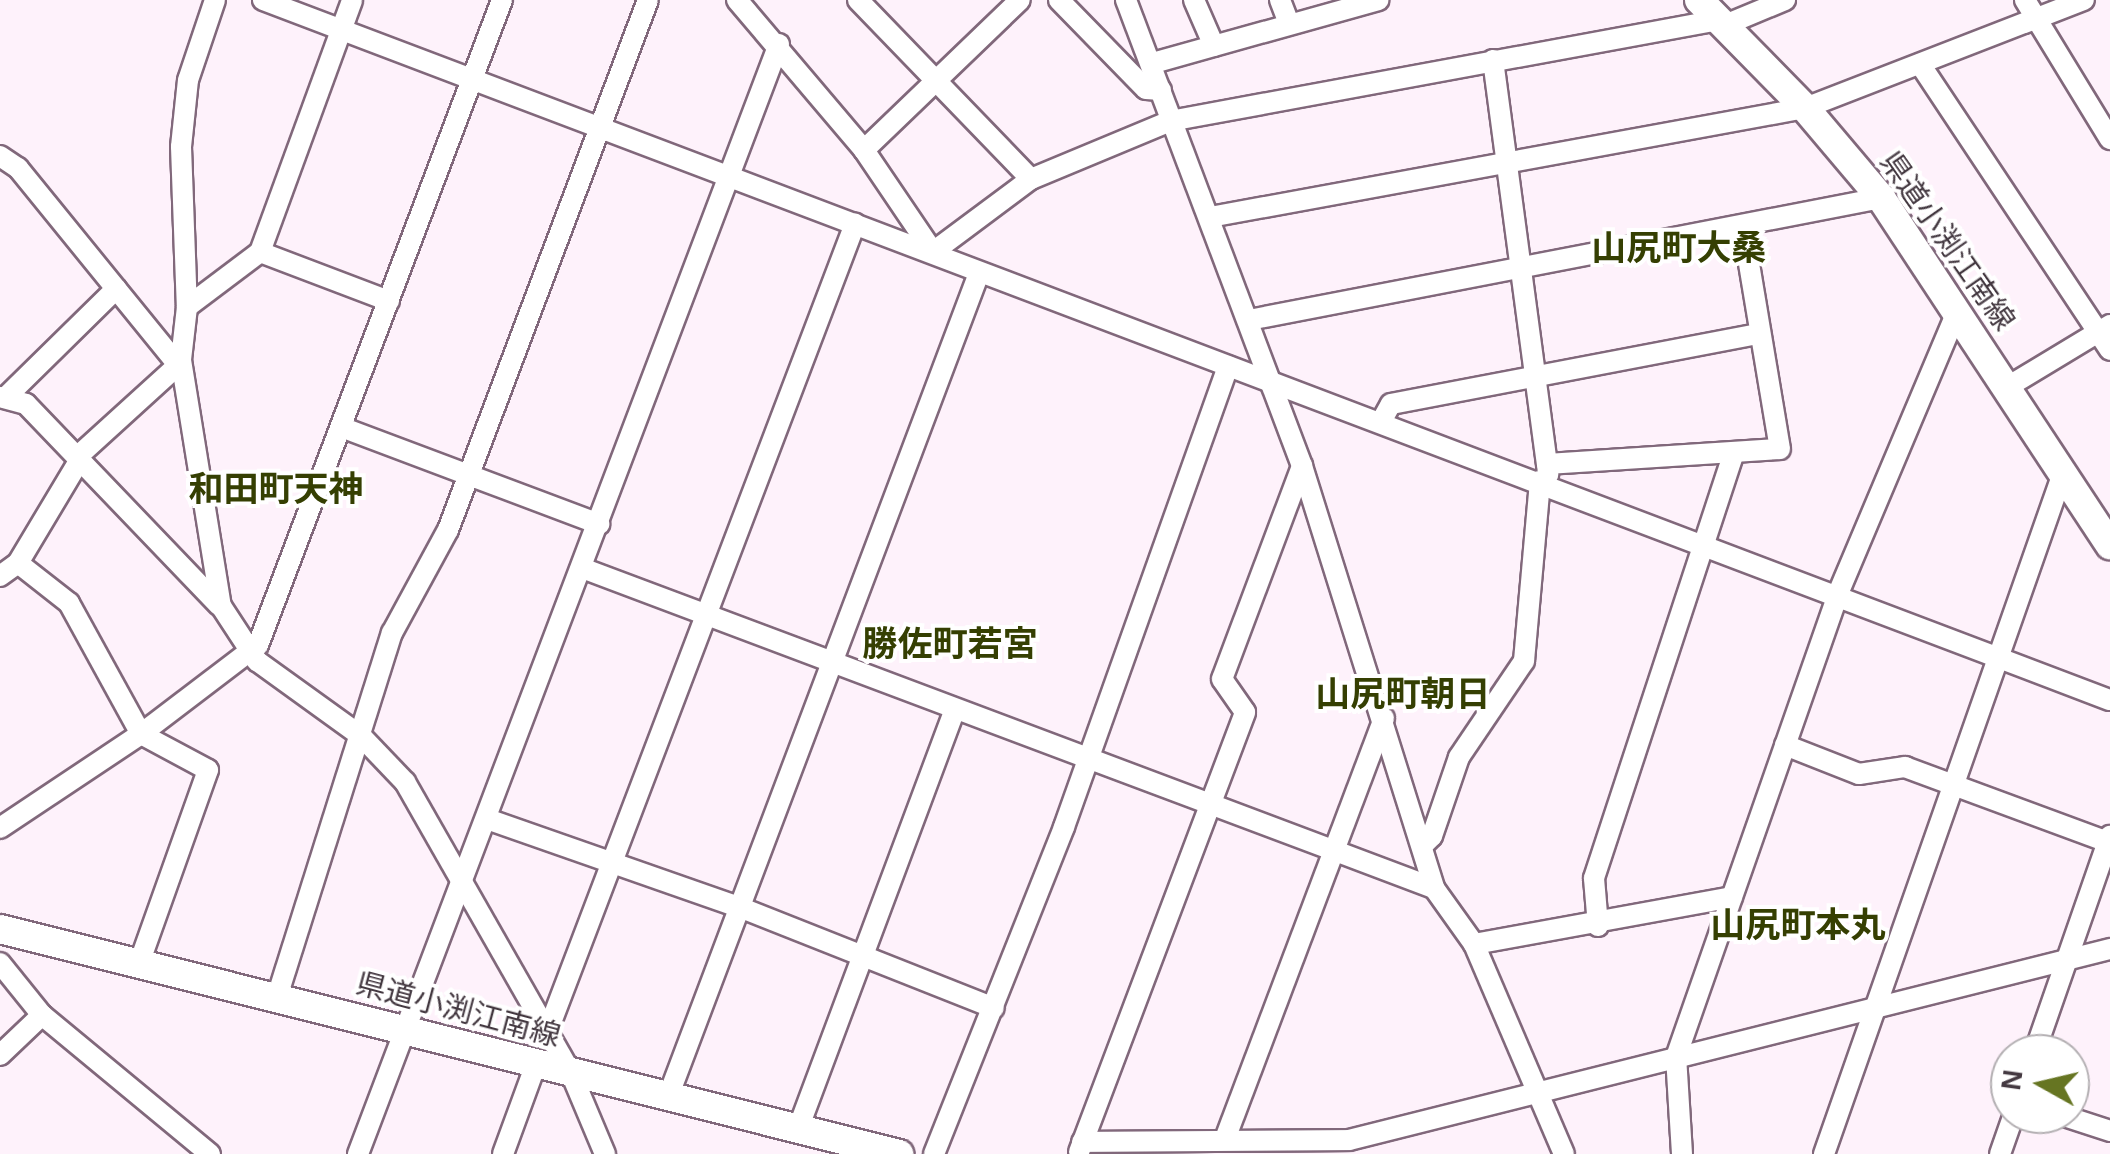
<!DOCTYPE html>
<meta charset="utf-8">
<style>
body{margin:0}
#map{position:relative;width:2110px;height:1154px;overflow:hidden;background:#fef2fb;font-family:Helvetica,"Noto Sans JP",sans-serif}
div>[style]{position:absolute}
.roads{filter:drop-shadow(2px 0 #81687b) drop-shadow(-2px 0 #81687b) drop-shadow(0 2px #81687b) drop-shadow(0 -2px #81687b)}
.street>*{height:20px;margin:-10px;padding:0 10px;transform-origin:10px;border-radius:10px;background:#fff}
.secondary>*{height:28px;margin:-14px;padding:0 14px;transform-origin:14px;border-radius:14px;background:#fff}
span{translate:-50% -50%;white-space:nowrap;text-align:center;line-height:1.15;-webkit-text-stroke:8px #fff;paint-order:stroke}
.street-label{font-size:30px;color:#443941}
.quarter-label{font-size:35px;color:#353f02;font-weight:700}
.north{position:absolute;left:1990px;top:1034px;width:100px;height:100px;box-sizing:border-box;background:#fff;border:2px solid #b4b0b3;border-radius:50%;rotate:278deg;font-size:28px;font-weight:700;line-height:40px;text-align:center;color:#443941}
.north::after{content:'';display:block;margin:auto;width:35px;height:45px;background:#667522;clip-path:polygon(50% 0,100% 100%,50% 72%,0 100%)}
</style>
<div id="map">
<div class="roads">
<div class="street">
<div style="left:215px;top:0;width:84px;rotate:108.6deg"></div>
<div style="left:188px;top:80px;width:67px;rotate:96deg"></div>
<div style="left:181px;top:147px;width:160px;rotate:87.9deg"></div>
<div style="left:187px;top:307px;width:53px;rotate:96.5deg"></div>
<div style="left:181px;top:360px;width:249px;rotate:80.8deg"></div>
<div style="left:221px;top:606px;width:66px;rotate:56.8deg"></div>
<div style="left:257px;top:661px;width:128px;rotate:35.8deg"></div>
<div style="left:361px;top:736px;width:64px;rotate:46.3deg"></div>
<div style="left:405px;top:782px;width:335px;rotate:60.3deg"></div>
<div style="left:571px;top:1073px;width:88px;rotate:67.2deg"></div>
<div style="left:263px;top:0;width:1975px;rotate:20.76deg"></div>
<div style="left:737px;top:0;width:197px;rotate:49.7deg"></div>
<div style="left:864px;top:150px;width:123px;rotate:55.9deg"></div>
<div style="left:858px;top:0;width:249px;rotate:46deg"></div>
<div style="left:1059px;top:0;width:124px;rotate:45.7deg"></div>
<div style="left:1146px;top:89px;width:15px;rotate:4deg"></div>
<div style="left:1126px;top:0;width:498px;rotate:69.3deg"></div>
<div style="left:1302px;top:466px;width:442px;rotate:72.6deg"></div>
<div style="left:1434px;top:888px;width:69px;rotate:54.5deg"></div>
<div style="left:1474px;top:944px;width:228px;rotate:66.8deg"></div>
<div style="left:1194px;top:0;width:50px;rotate:66.5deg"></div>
<div style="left:1280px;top:0;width:25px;rotate:69deg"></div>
<div style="left:2025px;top:0;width:163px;rotate:58.6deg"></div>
<div style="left:1725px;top:25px;width:65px;rotate:-22.6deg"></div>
<div style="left:1493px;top:60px;width:418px;rotate:82.4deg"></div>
<div style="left:1153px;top:63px;width:234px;rotate:-15.6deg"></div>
<div style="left:1920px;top:64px;width:343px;rotate:56.4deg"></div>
<div style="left:864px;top:150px;width:216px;rotate:-43.9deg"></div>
<div style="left:0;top:156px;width:22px;rotate:34deg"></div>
<div style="left:18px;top:168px;width:260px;rotate:50.9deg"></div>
<div style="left:1210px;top:217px;width:605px;rotate:-10.38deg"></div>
<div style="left:1805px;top:108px;width:299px;rotate:-21.2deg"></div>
<div style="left:260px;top:252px;width:138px;rotate:20.8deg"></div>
<div style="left:933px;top:252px;width:122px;rotate:-36.7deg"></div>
<div style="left:1031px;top:179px;width:151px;rotate:-22.6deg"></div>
<div style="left:1170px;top:121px;width:557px;rotate:-10.44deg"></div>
<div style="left:187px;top:307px;width:91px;rotate:-37deg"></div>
<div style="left:260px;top:252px;width:268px;rotate:-69.9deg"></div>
<div style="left:1249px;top:320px;width:644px;rotate:-10.93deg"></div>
<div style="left:2009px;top:386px;width:118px;rotate:-31.1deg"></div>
<div style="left:0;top:397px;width:27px;rotate:15deg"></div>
<div style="left:26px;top:404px;width:279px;rotate:46.2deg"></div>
<div style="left:5px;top:398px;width:156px;rotate:-44.5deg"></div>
<div style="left:1382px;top:420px;width:18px;rotate:-61deg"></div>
<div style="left:1391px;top:404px;width:374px;rotate:-10.8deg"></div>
<div style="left:341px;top:427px;width:276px;rotate:20.6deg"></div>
<div style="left:77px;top:457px;width:137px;rotate:-42.3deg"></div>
<div style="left:1547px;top:464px;width:233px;rotate:-3.7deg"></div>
<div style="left:1780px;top:449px;width:224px;rotate:-99.5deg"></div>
<div style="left:18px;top:563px;width:65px;rotate:38.1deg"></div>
<div style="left:69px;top:603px;width:149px;rotate:61.2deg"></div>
<div style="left:141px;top:734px;width:76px;rotate:28.2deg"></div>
<div style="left:208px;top:770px;width:203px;rotate:109.6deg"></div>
<div style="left:582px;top:568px;width:910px;rotate:20.59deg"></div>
<div style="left:0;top:576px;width:22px;rotate:-36deg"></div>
<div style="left:18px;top:563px;width:119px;rotate:-59.1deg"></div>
<div style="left:1785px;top:745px;width:79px;rotate:21.4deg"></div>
<div style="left:1859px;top:774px;width:47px;rotate:-8.7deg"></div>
<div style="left:1905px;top:767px;width:216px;rotate:20.3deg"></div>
<div style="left:490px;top:820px;width:264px;rotate:19.3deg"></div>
<div style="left:739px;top:907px;width:274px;rotate:21.6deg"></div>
<div style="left:0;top:828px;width:169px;rotate:-33.7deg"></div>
<div style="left:141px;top:734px;width:147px;rotate:-37.3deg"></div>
<div style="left:258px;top:645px;width:690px;rotate:-69.28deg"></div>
<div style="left:1422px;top:846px;width:14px;rotate:-45deg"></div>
<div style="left:1432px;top:836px;width:83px;rotate:-71.1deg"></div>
<div style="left:1459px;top:757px;width:116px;rotate:-55.9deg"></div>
<div style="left:1524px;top:661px;width:181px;rotate:-84.9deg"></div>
<div style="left:1598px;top:926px;width:48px;rotate:-94.8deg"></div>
<div style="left:1594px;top:878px;width:446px;rotate:-71.8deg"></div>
<div style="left:1474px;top:944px;width:262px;rotate:-10.3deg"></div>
<div style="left:0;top:963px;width:67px;rotate:51.1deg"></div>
<div style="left:42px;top:1015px;width:218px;rotate:39.6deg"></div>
<div style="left:277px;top:997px;width:382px;rotate:-72.5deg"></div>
<div style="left:392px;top:633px;width:117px;rotate:-61.5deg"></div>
<div style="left:448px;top:530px;width:566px;rotate:-69.33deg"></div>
<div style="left:547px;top:1033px;width:866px;rotate:-69.16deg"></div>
<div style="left:2034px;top:1054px;width:231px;rotate:-70.8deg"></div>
<div style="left:0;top:1055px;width:58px;rotate:-43.6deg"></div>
<div style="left:668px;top:1097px;width:881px;rotate:-69.32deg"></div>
<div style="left:2058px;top:1114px;width:55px;rotate:18.1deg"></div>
<div style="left:798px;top:1129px;width:447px;rotate:-69.5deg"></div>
<div style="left:1225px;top:1139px;width:450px;rotate:-69.3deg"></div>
<div style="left:1082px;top:1142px;width:267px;rotate:-0.4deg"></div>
<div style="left:1349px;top:1140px;width:785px;rotate:-14.09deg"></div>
<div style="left:1079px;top:1152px;width:470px;rotate:-69.3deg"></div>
<div style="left:1245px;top:712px;width:40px;rotate:-124.9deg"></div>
<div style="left:1222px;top:679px;width:228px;rotate:-69.4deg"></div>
<div style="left:358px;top:1154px;width:1187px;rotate:-69.23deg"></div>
<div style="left:503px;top:1154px;width:96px;rotate:-69.9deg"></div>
<div style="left:934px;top:1154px;width:352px;rotate:-68.3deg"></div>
<div style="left:1064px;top:827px;width:489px;rotate:-70.4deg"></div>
<div style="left:1682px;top:1154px;width:97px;rotate:-93.5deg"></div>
<div style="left:1676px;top:1057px;width:488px;rotate:-70.7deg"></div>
<div style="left:1837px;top:596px;width:311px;rotate:-67.1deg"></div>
<div style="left:1824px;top:1154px;width:722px;rotate:-70.66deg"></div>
<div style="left:2000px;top:1154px;width:42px;rotate:-70.7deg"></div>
</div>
<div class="secondary">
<div style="left:1699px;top:0;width:151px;rotate:45.5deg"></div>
<div style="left:1805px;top:108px;width:118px;rotate:49.8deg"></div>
<div style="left:1881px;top:198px;width:416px;rotate:56.6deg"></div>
<div style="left:0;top:929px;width:927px;rotate:14.05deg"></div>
</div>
</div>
<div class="street-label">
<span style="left:1947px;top:241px;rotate:55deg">県道小渕江南線</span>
<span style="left:458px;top:1010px;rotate:15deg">県道小渕江南線</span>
</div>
<div class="quarter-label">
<span style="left:1679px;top:248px">山尻町大桑</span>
<span style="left:276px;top:489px">和田町天神</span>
<span style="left:950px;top:644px">勝佐町若宮</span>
<span style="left:1403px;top:694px">山尻町朝日</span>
<span style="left:1798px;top:925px">山尻町本丸</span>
</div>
<div class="north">N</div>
</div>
